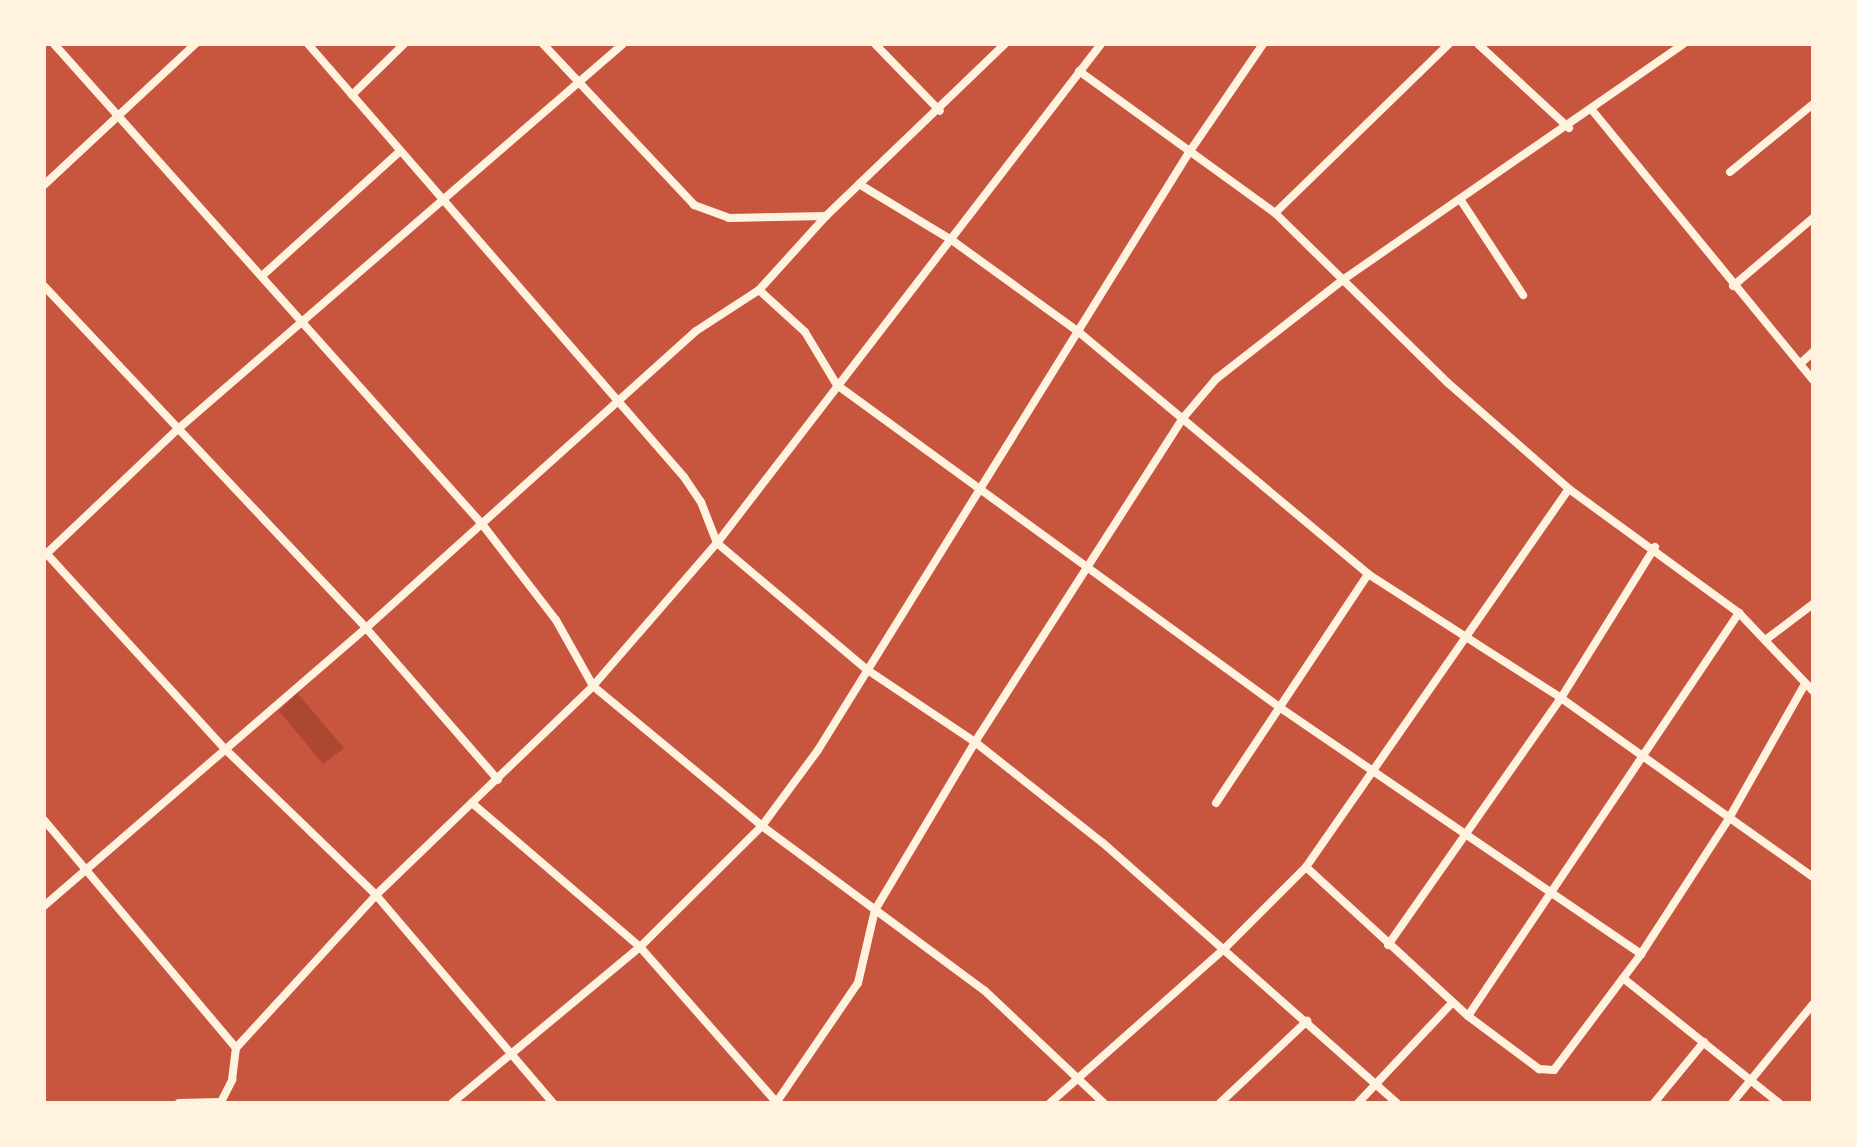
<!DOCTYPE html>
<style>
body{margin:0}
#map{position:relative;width:1857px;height:1147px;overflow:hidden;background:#c8553d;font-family:"Alegreya Sans",sans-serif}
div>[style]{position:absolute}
.green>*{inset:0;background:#ae4732}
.minor>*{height:8px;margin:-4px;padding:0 4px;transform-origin:4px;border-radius:4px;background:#fff3e0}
span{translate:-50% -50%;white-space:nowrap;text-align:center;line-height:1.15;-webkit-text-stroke:8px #fff3e0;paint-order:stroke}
.frame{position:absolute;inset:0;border:46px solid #fff3e0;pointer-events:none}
</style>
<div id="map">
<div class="green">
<div style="clip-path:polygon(297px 693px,344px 748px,323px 764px,279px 711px)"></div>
</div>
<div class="minor">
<div style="left:54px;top:44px;width:643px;rotate:48.28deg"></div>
<div style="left:482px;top:524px;width:121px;rotate:52.4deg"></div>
<div style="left:556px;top:620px;width:76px;rotate:60.7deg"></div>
<div style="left:593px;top:686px;width:219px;rotate:39.6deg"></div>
<div style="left:762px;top:826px;width:277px;rotate:36.5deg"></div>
<div style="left:985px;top:991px;width:163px;rotate:43.3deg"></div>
<div style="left:308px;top:44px;width:573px;rotate:49.03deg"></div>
<div style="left:684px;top:477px;width:30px;rotate:56deg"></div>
<div style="left:701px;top:502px;width:44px;rotate:68.7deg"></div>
<div style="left:717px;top:543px;width:195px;rotate:40.2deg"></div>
<div style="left:866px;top:669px;width:131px;rotate:33.8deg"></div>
<div style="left:975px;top:742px;width:163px;rotate:38.3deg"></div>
<div style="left:1103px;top:843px;width:392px;rotate:41.5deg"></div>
<div style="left:543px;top:44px;width:221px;rotate:46.8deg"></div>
<div style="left:694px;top:205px;width:37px;rotate:20deg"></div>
<div style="left:729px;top:218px;width:97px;rotate:-1.2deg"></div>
<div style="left:875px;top:44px;width:93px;rotate:45.9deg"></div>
<div style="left:1478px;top:44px;width:124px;rotate:42.7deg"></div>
<div style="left:1079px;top:71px;width:242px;rotate:35.9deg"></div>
<div style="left:1275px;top:213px;width:243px;rotate:44.5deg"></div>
<div style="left:1448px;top:383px;width:161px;rotate:41.2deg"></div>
<div style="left:1569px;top:489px;width:210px;rotate:36.1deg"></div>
<div style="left:1739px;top:613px;width:108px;rotate:46.5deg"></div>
<div style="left:352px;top:95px;width:73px;rotate:-44.4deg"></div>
<div style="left:1592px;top:110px;width:349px;rotate:50.7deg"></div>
<div style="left:1730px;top:172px;width:107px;rotate:-39.3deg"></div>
<div style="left:859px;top:184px;width:110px;rotate:31.2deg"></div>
<div style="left:953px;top:241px;width:157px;rotate:35.9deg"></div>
<div style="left:1080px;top:333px;width:376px;rotate:39.9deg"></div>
<div style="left:1368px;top:574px;width:229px;rotate:32.7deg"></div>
<div style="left:1561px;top:698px;width:309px;rotate:35.4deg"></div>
<div style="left:44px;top:185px;width:207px;rotate:-43deg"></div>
<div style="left:1460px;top:199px;width:115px;rotate:56.7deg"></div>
<div style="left:1275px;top:213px;width:243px;rotate:-44.2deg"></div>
<div style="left:263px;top:275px;width:185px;rotate:-42.1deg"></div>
<div style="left:44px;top:286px;width:470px;rotate:46.7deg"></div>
<div style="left:366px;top:628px;width:201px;rotate:49deg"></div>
<div style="left:1733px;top:286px;width:105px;rotate:-40.4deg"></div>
<div style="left:759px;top:290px;width:62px;rotate:42.4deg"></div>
<div style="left:805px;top:332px;width:62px;rotate:58.9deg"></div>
<div style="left:837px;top:385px;width:550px;rotate:36.06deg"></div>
<div style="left:1282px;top:709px;width:435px;rotate:34.3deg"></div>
<div style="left:1800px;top:364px;width:18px;rotate:-43deg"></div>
<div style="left:45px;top:552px;width:267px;rotate:47.6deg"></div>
<div style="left:225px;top:749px;width:210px;rotate:44deg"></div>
<div style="left:376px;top:895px;width:273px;rotate:49.6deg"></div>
<div style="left:44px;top:556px;width:185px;rotate:-43.5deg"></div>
<div style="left:178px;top:429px;width:588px;rotate:-40.87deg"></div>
<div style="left:1768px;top:638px;width:56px;rotate:-37.1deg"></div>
<div style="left:472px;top:803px;width:221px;rotate:40.6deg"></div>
<div style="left:640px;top:947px;width:208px;rotate:48.7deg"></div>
<div style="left:1216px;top:803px;width:275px;rotate:-56.4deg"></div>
<div style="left:44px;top:820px;width:298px;rotate:49.9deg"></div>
<div style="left:1306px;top:867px;width:220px;rotate:42.6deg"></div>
<div style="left:1468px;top:1016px;width:89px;rotate:36.7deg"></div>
<div style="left:1539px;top:1069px;width:15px;rotate:4deg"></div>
<div style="left:1554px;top:1070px;width:145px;rotate:-53.1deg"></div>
<div style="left:1641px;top:954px;width:160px;rotate:-57deg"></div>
<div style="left:1728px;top:820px;width:156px;rotate:-60.5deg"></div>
<div style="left:44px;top:906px;width:425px;rotate:-40.8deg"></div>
<div style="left:366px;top:628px;width:444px;rotate:-42deg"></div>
<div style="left:696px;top:331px;width:75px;rotate:-33.1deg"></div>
<div style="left:759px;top:290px;width:100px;rotate:-47.8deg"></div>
<div style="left:826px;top:216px;width:248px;rotate:-43.9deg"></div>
<div style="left:1388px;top:945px;width:302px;rotate:-55deg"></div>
<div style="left:1561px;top:698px;width:178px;rotate:-58.1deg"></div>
<div style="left:1623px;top:978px;width:200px;rotate:38.7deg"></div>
<div style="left:1468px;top:1016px;width:486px;rotate:-56.1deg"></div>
<div style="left:221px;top:1102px;width:25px;rotate:-63deg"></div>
<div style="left:232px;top:1080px;width:32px;rotate:-83deg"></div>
<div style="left:236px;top:1048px;width:207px;rotate:-47.5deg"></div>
<div style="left:376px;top:895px;width:301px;rotate:-43.9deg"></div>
<div style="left:593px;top:686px;width:189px;rotate:-49.1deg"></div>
<div style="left:717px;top:543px;width:630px;rotate:-52.42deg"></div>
<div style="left:179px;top:1103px;width:42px;rotate:-1.4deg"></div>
<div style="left:452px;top:1103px;width:244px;rotate:-39.7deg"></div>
<div style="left:640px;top:947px;width:172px;rotate:-44.8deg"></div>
<div style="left:762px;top:826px;width:94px;rotate:-53.6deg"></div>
<div style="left:818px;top:750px;width:702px;rotate:-58.17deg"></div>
<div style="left:1188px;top:154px;width:133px;rotate:-55.7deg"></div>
<div style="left:776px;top:1103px;width:145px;rotate:-55.7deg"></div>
<div style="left:858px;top:983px;width:75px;rotate:-76.9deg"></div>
<div style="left:875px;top:910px;width:196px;rotate:-59.2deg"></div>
<div style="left:975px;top:742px;width:385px;rotate:-57.3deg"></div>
<div style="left:1183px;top:418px;width:51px;rotate:-49.8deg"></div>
<div style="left:1216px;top:379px;width:162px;rotate:-38deg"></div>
<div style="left:1344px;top:279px;width:412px;rotate:-34.7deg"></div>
<div style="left:1050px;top:1103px;width:232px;rotate:-41.5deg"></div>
<div style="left:1224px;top:949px;width:116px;rotate:-45deg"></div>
<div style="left:1306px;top:867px;width:460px;rotate:-55.2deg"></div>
<div style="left:1220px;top:1103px;width:120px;rotate:-43.3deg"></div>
<div style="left:1358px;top:1103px;width:137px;rotate:-46.8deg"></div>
<div style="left:1654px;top:1103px;width:79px;rotate:-50.7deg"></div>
<div style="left:1732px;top:1103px;width:128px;rotate:-50.7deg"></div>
</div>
<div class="frame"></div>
</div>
